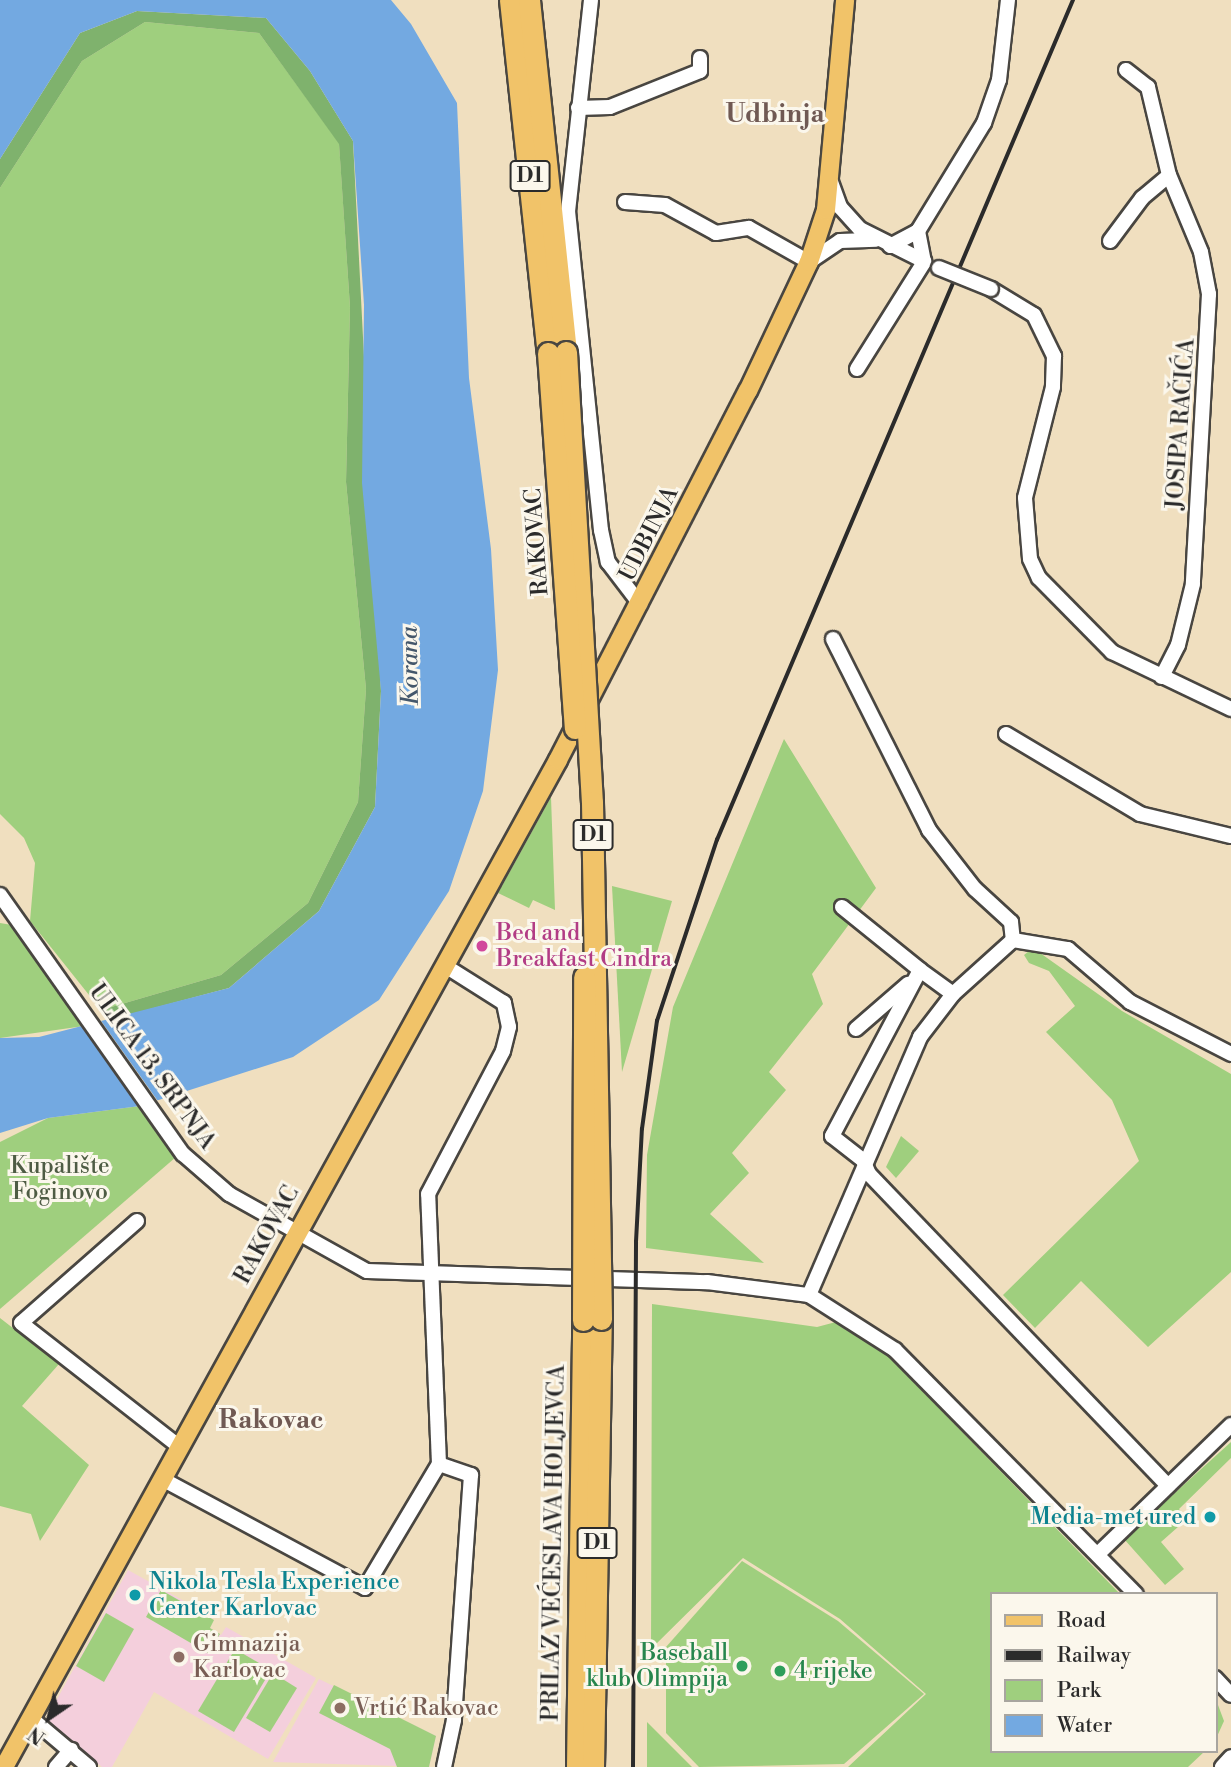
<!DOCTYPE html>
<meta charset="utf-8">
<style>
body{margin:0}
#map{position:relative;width:1231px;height:1767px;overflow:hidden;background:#f0dfbf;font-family:"Libre Bodoni",serif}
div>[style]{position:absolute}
.built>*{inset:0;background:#f4cfdc}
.green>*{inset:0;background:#9fcf7e}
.forest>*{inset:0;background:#7fb26d}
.water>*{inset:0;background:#73a9e1}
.pier>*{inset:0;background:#f0dfbf}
.roads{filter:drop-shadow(2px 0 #494641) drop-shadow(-2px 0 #494641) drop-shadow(0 2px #494641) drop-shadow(0 -2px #494641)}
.minor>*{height:14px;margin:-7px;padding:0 7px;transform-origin:7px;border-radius:7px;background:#fff}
.major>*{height:18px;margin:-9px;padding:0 9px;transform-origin:9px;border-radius:9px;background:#f1c369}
.highway>*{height:21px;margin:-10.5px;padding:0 10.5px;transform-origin:10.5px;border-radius:10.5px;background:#f1c369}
.rail>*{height:3.5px;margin:-1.75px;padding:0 1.75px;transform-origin:1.75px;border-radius:1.75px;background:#2b2b2b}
.bridges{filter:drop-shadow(2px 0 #494641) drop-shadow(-2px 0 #494641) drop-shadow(0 2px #494641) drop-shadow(0 -2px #494641)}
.minor-bridge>*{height:14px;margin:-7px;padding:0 7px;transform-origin:7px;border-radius:7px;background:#fff}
.highway-bridge>*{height:21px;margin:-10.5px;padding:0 10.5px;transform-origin:10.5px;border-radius:10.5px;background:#f1c369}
.dots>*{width:19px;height:19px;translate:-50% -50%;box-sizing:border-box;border:4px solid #fbf7ec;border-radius:50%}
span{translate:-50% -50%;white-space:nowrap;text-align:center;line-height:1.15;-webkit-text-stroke:6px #fbf7ec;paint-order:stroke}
.shield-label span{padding:2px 5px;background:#fbf7ec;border:2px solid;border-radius:5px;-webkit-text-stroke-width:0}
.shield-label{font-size:21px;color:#2b2b2b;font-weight:700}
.street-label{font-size:23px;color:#2b2b2b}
.hotel-label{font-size:23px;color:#b23c85}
.left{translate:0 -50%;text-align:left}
.park-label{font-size:23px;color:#4e5c44}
.culture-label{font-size:23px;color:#0d838f}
.right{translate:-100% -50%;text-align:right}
.education-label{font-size:23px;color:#785e54}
.leisure-label{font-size:23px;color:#27864d}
.water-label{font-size:24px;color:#44576b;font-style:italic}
.quarter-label{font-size:26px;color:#705953;font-weight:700}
.legend{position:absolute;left:990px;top:1592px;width:228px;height:161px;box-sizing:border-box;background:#fbf7ec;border:2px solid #a8a59f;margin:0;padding:9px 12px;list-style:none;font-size:21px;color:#2b2b2b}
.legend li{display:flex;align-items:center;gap:14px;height:35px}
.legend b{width:35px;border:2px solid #a8a59f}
.north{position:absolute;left:14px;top:1683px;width:70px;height:70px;-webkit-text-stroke:5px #fbf7ec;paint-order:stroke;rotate:215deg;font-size:19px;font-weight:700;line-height:28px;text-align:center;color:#2b2b2b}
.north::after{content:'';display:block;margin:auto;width:24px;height:32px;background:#2b2b2b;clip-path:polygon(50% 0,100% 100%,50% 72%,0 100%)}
</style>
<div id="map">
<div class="built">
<div style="clip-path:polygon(128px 1570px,213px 1617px,208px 1627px,221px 1635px,226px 1627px,316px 1678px,268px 1759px,154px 1692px,112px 1767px,102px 1767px,45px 1721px)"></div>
<div style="clip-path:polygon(319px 1679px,436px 1736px,429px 1767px,273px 1762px)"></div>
</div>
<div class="green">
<div style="clip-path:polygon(145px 22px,259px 33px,339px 143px,350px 307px,346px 482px,366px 689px,358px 802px,308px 903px,221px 975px,101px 1010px,30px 921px,35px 863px,24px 838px,0 814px,0 188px,82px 61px)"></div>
<div style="clip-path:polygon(784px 739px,876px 888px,812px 974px,823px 1004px,769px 1072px,786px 1090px,732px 1153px,749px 1173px,710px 1214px,764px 1263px,646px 1248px,647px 1155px,673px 1007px)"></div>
<div style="clip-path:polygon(551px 797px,555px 910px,533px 900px,529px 908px,498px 893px)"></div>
<div style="clip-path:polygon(612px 886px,672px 901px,622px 1072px)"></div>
<div style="clip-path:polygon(0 923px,12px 925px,84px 1026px,0 1038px)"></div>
<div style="clip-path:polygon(1033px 948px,1122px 1011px,1231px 1074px,1231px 1272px,1148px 1347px,1081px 1281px,1035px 1328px,1003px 1295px,1139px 1161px,1112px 1100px,1046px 1032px,1075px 1006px,1049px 971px,1029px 963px,1024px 955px)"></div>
<div style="clip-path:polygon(140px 1106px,176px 1157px,0 1309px,0 1142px,48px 1118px)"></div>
<div style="clip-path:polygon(901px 1136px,919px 1151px,896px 1178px,886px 1167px)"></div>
<div style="clip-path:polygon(652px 1304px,817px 1327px,851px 1318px,1120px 1594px,991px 1594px,991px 1751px,1205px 1751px,1188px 1767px,848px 1767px,926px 1694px,840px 1619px,743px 1558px,651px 1649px)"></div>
<div style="clip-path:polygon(0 1318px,59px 1364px,22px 1406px,89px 1465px,40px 1541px,31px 1514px,0 1506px)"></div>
<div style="clip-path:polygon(1231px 1442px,1231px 1458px,1179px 1509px,1187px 1519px,1161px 1542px,1184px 1569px,1165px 1585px,1124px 1539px)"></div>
<div style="clip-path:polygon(742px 1561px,838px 1621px,924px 1694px,844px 1764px,699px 1767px,666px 1733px,666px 1647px)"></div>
<div style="clip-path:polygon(161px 1590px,214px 1620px,210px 1628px,220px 1634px,208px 1653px,146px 1617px)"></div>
<div style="clip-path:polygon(106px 1613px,134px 1629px,104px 1682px,76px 1666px)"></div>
<div style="clip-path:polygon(235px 1649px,271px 1670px,234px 1732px,198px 1711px)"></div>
<div style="clip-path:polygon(273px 1673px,297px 1688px,270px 1732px,246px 1718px)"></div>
<div style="clip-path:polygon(334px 1685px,436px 1736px,429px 1767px,397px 1767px,390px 1749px,319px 1713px)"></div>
<div style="clip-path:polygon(1215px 1697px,1224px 1721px,1215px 1741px)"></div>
<div style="clip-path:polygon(647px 1722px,692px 1767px,647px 1767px)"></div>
</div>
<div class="forest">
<div style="clip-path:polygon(137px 11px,266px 18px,310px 71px,353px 141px,381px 691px,375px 807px,319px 911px,229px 988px,109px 1020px,101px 1010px,221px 975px,308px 903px,358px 802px,366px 689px,346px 482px,350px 307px,339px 144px,259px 33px,145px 22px,82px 61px,0 188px,0 159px,80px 33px)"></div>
</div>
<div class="water">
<div style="clip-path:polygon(0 0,391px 0,411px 24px,457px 103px,469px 378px,491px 549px,498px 670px,483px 791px,449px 891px,379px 1000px,293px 1057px,140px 1106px,48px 1118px,0 1133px,0 1038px,39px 1037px,229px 988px,319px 911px,375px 807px,381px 691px,362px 483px,364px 305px,353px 141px,310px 71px,266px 18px,137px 11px,80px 33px,0 159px)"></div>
</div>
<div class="pier">
<div style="clip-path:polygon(99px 1018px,160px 1104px,143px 1109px,82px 1023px)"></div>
</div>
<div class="roads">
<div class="minor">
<div style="left:591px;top:0;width:212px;rotate:96.2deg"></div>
<div style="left:568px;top:211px;width:321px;rotate:84.1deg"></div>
<div style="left:601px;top:530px;width:33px;rotate:78deg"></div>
<div style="left:608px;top:562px;width:53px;rotate:52.7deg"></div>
<div style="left:1126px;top:70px;width:28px;rotate:38deg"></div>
<div style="left:1148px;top:87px;width:90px;rotate:76.6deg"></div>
<div style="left:1169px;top:175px;width:83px;rotate:67.4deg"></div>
<div style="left:1201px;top:252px;width:43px;rotate:79.2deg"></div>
<div style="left:1209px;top:294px;width:290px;rotate:93.2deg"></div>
<div style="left:1193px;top:584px;width:63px;rotate:103.8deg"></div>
<div style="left:1178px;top:645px;width:36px;rotate:117deg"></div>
<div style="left:578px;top:108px;width:32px;rotate:-2deg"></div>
<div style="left:610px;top:107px;width:97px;rotate:-21.8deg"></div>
<div style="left:700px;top:71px;width:13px;rotate:-90deg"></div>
<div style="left:831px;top:182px;width:27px;rotate:70deg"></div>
<div style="left:840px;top:207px;width:30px;rotate:48deg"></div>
<div style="left:860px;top:229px;width:72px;rotate:26.6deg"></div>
<div style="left:625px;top:202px;width:40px;rotate:4.3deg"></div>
<div style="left:665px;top:205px;width:58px;rotate:28.8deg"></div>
<div style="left:716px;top:233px;width:33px;rotate:-9deg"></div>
<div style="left:749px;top:228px;width:69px;rotate:29.5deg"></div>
<div style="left:809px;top:262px;width:37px;rotate:-34deg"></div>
<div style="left:840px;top:241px;width:36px;rotate:-2deg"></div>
<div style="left:1110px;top:241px;width:54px;rotate:-53.3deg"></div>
<div style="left:1142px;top:198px;width:35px;rotate:-40deg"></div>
<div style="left:890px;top:246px;width:32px;rotate:-28deg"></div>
<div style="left:918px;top:231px;width:127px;rotate:-58.6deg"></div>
<div style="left:984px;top:123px;width:46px;rotate:-70.8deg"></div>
<div style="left:999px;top:80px;width:81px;rotate:-83.6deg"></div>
<div style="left:991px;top:289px;width:50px;rotate:31.2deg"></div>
<div style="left:1034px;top:315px;width:46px;rotate:64deg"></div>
<div style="left:1054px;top:356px;width:31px;rotate:92deg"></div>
<div style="left:1053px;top:387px;width:114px;rotate:104.2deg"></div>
<div style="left:1025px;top:498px;width:61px;rotate:85.3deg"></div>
<div style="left:1030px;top:559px;width:21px;rotate:65deg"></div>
<div style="left:1039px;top:578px;width:104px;rotate:45.4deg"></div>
<div style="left:1112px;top:652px;width:132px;rotate:25.6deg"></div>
<div style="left:857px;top:369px;width:126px;rotate:-57.9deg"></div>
<div style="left:924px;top:262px;width:32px;rotate:-101deg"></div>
<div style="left:833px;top:639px;width:214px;rotate:63.3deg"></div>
<div style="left:929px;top:830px;width:75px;rotate:52.1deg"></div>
<div style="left:975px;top:889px;width:49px;rotate:42.5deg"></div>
<div style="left:1011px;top:922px;width:18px;rotate:84deg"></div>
<div style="left:1006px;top:734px;width:156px;rotate:30.8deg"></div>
<div style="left:1140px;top:814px;width:94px;rotate:13.6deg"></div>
<div style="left:0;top:895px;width:317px;rotate:54.8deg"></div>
<div style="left:183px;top:1154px;width:61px;rotate:41deg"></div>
<div style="left:229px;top:1194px;width:158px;rotate:29.2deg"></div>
<div style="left:367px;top:1271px;width:340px;rotate:1.9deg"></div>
<div style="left:707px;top:1282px;width:103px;rotate:7.3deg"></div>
<div style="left:809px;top:1295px;width:102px;rotate:32.6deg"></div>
<div style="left:895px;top:1350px;width:343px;rotate:45.4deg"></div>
<div style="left:842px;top:907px;width:100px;rotate:38.9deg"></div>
<div style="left:1013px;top:940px;width:56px;rotate:9.3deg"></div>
<div style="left:1068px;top:949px;width:82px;rotate:40.5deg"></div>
<div style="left:1130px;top:1002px;width:114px;rotate:27.2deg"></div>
<div style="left:953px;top:994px;width:41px;rotate:-144deg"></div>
<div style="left:920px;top:970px;width:188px;rotate:117.9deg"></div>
<div style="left:832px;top:1136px;width:39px;rotate:38deg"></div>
<div style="left:863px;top:1160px;width:15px;rotate:67deg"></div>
<div style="left:869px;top:1174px;width:432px;rotate:46.2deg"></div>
<div style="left:856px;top:1029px;width:69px;rotate:-40.9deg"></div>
<div style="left:137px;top:1221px;width:154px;rotate:138.7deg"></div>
<div style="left:21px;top:1323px;width:203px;rotate:38deg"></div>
<div style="left:809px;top:1295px;width:281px;rotate:-66.7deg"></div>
<div style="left:920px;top:1037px;width:54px;rotate:-52.5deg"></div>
<div style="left:953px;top:994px;width:81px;rotate:-42deg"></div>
<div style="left:439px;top:1464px;width:34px;rotate:19deg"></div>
<div style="left:471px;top:1475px;width:246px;rotate:94deg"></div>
<div style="left:454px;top:1720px;width:48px;rotate:102deg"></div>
<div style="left:164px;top:1480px;width:228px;rotate:28.2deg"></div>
<div style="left:365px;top:1588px;width:144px;rotate:-59.2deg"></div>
<div style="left:439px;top:1464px;width:270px;rotate:-92.3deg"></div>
<div style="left:428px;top:1194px;width:161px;rotate:-62.3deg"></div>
<div style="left:503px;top:1051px;width:25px;rotate:-76deg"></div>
<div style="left:509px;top:1027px;width:25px;rotate:-102deg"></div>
<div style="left:504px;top:1003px;width:71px;rotate:-147.7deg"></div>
<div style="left:1099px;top:1553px;width:184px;rotate:-44.1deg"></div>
<div style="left:1215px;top:1678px;width:23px;rotate:47deg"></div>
<div style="left:31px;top:1718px;width:76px;rotate:40.2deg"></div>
<div style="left:56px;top:1767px;width:23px;rotate:-49deg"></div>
<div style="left:1222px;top:1767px;width:13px;rotate:-48deg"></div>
</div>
<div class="major">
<div style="left:4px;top:1767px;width:1149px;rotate:-61.18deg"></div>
<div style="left:558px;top:760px;width:415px;rotate:-62.8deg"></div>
<div style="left:748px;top:391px;width:143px;rotate:-64.7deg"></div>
<div style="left:809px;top:262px;width:55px;rotate:-71.9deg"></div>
<div style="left:826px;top:210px;width:211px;rotate:-84.8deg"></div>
</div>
<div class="highway">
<div style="left:510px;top:0;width:355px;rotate:83.9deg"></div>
<div style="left:529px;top:0;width:354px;rotate:84deg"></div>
<div style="left:577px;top:1767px;width:447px;rotate:-89.2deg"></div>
<div style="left:593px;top:1767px;width:448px;rotate:-89deg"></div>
</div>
</div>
<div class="rail">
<div style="left:633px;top:1767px;width:525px;rotate:-89.67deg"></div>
<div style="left:636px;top:1242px;width:113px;rotate:-87deg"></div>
<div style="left:642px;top:1129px;width:109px;rotate:-82.1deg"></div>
<div style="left:657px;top:1021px;width:191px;rotate:-71.7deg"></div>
<div style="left:717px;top:840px;width:912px;rotate:-67.03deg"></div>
</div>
<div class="bridges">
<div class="minor-bridge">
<div style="left:939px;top:268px;width:56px;rotate:22deg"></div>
</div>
<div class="highway-bridge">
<div style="left:566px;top:352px;width:451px;rotate:86.7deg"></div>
<div style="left:592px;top:802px;width:517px;rotate:89deg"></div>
<div style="left:548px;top:353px;width:376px;rotate:85.9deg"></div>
<div style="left:583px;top:1320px;width:343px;rotate:-89.8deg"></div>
</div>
</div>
<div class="dots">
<div style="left:482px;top:946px;background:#d1479c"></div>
<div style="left:1210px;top:1517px;background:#0f9aa8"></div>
<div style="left:135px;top:1595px;background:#0f9aa8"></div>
<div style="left:179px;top:1657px;background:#8d6e63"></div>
<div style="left:742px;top:1666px;background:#2e9e5b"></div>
<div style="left:780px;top:1671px;background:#2e9e5b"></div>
<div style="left:340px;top:1708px;background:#8d6e63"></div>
</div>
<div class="shield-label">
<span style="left:530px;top:176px">D1</span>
<span style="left:593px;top:835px">D1</span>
<span style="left:597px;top:1543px">D1</span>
</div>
<div class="street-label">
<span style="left:1181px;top:424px;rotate:-86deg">JOSIPA RAČIĆA</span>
<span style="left:649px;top:534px;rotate:-63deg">UDBINJA</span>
<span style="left:537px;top:542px;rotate:-94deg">RAKOVAC</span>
<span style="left:152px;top:1067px;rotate:54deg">ULICA 13. SRPNJA</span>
<span style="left:267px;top:1235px;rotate:-61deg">RAKOVAC</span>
<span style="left:554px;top:1543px;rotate:-89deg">PRILAZ VEĆESLAVA HOLJEVCA</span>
</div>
<div class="hotel-label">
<span class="left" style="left:496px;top:946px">Bed and<br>Breakfast Cindra</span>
</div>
<div class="park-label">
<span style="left:60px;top:1179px">Kupalište<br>Foginovo</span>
</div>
<div class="culture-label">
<span class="right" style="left:1196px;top:1517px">Media-met ured</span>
<span class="left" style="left:149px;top:1595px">Nikola Tesla Experience<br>Center Karlovac</span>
</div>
<div class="education-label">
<span class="left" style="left:193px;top:1657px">Gimnazija<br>Karlovac</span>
<span class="left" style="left:354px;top:1708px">Vrtić Rakovac</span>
</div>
<div class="leisure-label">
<span class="right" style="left:728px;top:1666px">Baseball<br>klub Olimpija</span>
<span class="left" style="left:794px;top:1671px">4 rijeke</span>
</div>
<div class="water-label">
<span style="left:411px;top:666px;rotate:-91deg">Korana</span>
</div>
<div class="quarter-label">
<span style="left:775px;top:115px">Udbinja</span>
<span style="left:271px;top:1421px">Rakovac</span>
</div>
<ul class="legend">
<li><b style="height:9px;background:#f1c369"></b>Road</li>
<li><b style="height:9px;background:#2b2b2b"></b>Railway</li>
<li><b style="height:19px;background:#9fcf7e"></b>Park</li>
<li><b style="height:19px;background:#73a9e1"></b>Water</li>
</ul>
<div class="north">N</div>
</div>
